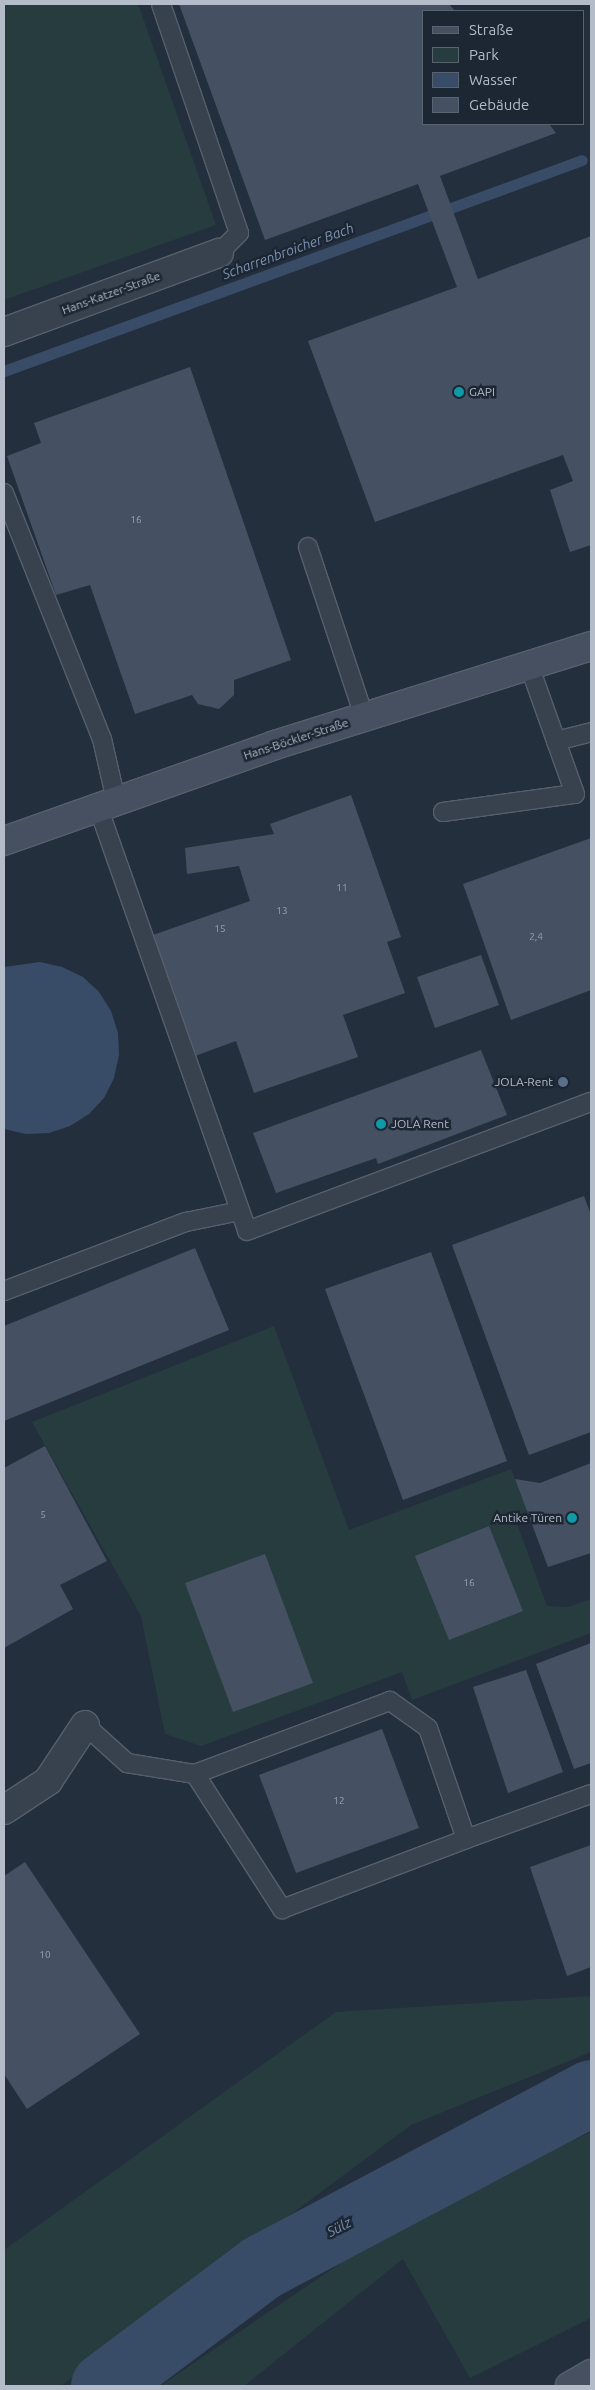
<!DOCTYPE html>
<meta charset="utf-8">
<style>
body{margin:0}
#map{position:relative;width:595px;height:2390px;overflow:hidden;background:#242f3e;font-family:Ubuntu,sans-serif}
div>[style]{position:absolute}
.green>*{inset:0;background:#263c3f}
.water>*{inset:0;background:#394c67}
.stream>*{height:11px;margin:-5.5px;padding:0 5.5px;transform-origin:5.5px;border-radius:5.5px;background:#394c67}
.river>*{height:66px;margin:-33px;padding:0 33px;transform-origin:33px;border-radius:33px;background:#394c67}
.building>*{inset:0;background:#455162}
.roads{filter:drop-shadow(1px 0 #565f6c) drop-shadow(-1px 0 #565f6c) drop-shadow(0 1px #565f6c) drop-shadow(0 -1px #565f6c)}
.lane>*{height:18px;margin:-9px;padding:0 9px;transform-origin:9px;border-radius:9px;background:#38414e}
.street>*{height:28px;margin:-14px;padding:0 14px;transform-origin:14px;border-radius:14px;background:#38414e}
.secondary>*{height:28px;margin:-14px;padding:0 14px;transform-origin:14px;border-radius:14px;background:#465061}
.dots>*{width:14px;height:14px;translate:-50% -50%;box-sizing:border-box;border:2px solid #1d2633;border-radius:50%}
span{translate:-50% -50%;white-space:nowrap;text-align:center;line-height:1.15;-webkit-text-stroke:5px #1d2633;paint-order:stroke}
.number-label{font-size:10px;color:#98a1af}
.number-label span{-webkit-text-stroke-width:0}
.street-label{font-size:12px;color:#b4bcc9}
.poi-label{font-size:12px;color:#b4bcc9}
.left{translate:0 -50%;text-align:left}
.right{translate:-100% -50%;text-align:right}
.water-label{font-size:14px;color:#7c92b1;font-style:italic}
.frame{position:absolute;inset:0;border:5px solid #b4bcc9;pointer-events:none}
.legend{position:absolute;left:422px;top:10px;width:162px;height:115px;box-sizing:border-box;background:#1d2633;border:1px solid #59626f;margin:0;padding:6px 9px;list-style:none;font-size:15px;color:#b4bcc9}
.legend li{display:flex;align-items:center;gap:10px;height:25px}
.legend b{width:25px;border:1px solid #59626f}
</style>
<div id="map">
<div class="green">
<div style="clip-path:polygon(4px 4px,138px 4px,216px 225px,4px 300px)"></div>
<div style="clip-path:polygon(274px 1326px,349px 1530px,511px 1469px,527px 1510px,516px 1521px,547px 1606px,568px 1607px,591px 1599px,591px 1633px,412px 1700px,402px 1672px,201px 1746px,165px 1734px,141px 1616px,32px 1422px)"></div>
<div style="clip-path:polygon(591px 1996px,591px 2052px,411px 2125px,61px 2386px,4px 2386px,4px 2250px,336px 2012px)"></div>
<div style="clip-path:polygon(591px 2132px,591px 2318px,470px 2378px,403px 2259px,244px 2386px,160px 2386px,419px 2210px)"></div>
</div>
<div class="water">
<div style="clip-path:polygon(40px 962px,62px 967px,83px 977px,99px 992px,111px 1011px,118px 1033px,119px 1055px,114px 1078px,104px 1098px,89px 1114px,70px 1126px,49px 1133px,26px 1134px,4px 1129px,4px 967px)"></div>
</div>
<div class="stream">
<div style="left:4px;top:371px;width:615px;rotate:-20.05deg"></div>
</div>
<div class="river">
<div style="left:104px;top:2386px;width:196px;rotate:-36.9deg"></div>
<div style="left:261px;top:2268px;width:374px;rotate:-27.9deg"></div>
</div>
<div class="building">
<div style="clip-path:polygon(179px 4px,449px 4px,455px 11px,424px 11px,424px 124px,549px 124px,556px 133px,440px 176px,478px 279px,591px 236px,591px 545px,570px 552px,550px 490px,573px 481px,563px 455px,375px 522px,308px 341px,457px 287px,418px 184px,265px 240px)"></div>
<div style="clip-path:polygon(190px 367px,291px 660px,234px 680px,234px 695px,219px 709px,198px 704px,192px 695px,135px 714px,90px 585px,56px 595px,7px 456px,41px 443px,34px 423px)"></div>
<div style="clip-path:polygon(351px 795px,401px 937px,387px 942px,405px 993px,343px 1015px,358px 1057px,254px 1093px,236px 1041px,195px 1056px,153px 935px,250px 901px,239px 866px,187px 874px,185px 848px,274px 834px,270px 824px)"></div>
<div style="clip-path:polygon(591px 838px,591px 990px,511px 1020px,463px 884px)"></div>
<div style="clip-path:polygon(481px 955px,499px 1005px,435px 1028px,417px 977px)"></div>
<div style="clip-path:polygon(481px 1050px,507px 1115px,378px 1164px,376px 1158px,276px 1193px,253px 1133px)"></div>
<div style="clip-path:polygon(584px 1196px,591px 1215px,591px 1432px,529px 1455px,452px 1245px)"></div>
<div style="clip-path:polygon(195px 1248px,229px 1330px,4px 1421px,4px 1326px)"></div>
<div style="clip-path:polygon(431px 1252px,507px 1461px,403px 1500px,325px 1289px)"></div>
<div style="clip-path:polygon(45px 1446px,107px 1561px,60px 1585px,73px 1609px,4px 1648px,4px 1468px)"></div>
<div style="clip-path:polygon(591px 1463px,591px 1553px,548px 1567px,515px 1479px,540px 1483px)"></div>
<div style="clip-path:polygon(489px 1526px,523px 1611px,449px 1640px,415px 1556px)"></div>
<div style="clip-path:polygon(265px 1554px,313px 1683px,233px 1712px,185px 1583px)"></div>
<div style="clip-path:polygon(591px 1643px,591px 1763px,574px 1769px,536px 1664px)"></div>
<div style="clip-path:polygon(526px 1670px,563px 1772px,508px 1793px,473px 1687px)"></div>
<div style="clip-path:polygon(382px 1729px,419px 1828px,296px 1873px,259px 1775px)"></div>
<div style="clip-path:polygon(591px 1845px,591px 1967px,567px 1976px,530px 1867px)"></div>
<div style="clip-path:polygon(25px 1862px,140px 2034px,27px 2109px,4px 2074px,4px 1876px)"></div>
</div>
<div class="roads">
<div class="lane">
<div style="left:161px;top:4px;width:242px;rotate:71.2deg"></div>
<div style="left:239px;top:233px;width:28px;rotate:135deg"></div>
<div style="left:4px;top:493px;width:265px;rotate:68.3deg"></div>
<div style="left:102px;top:739px;width:63px;rotate:77.1deg"></div>
<div style="left:308px;top:547px;width:178px;rotate:71.7deg"></div>
<div style="left:529px;top:665px;width:81px;rotate:70.4deg"></div>
<div style="left:98px;top:807px;width:449px;rotate:70.6deg"></div>
<div style="left:247px;top:1231px;width:367px;rotate:-20.6deg"></div>
<div style="left:443px;top:812px;width:133px;rotate:-7.8deg"></div>
<div style="left:575px;top:794px;width:56px;rotate:-109.7deg"></div>
<div style="left:556px;top:741px;width:36px;rotate:-14deg"></div>
<div style="left:4px;top:1291px;width:195px;rotate:-20.8deg"></div>
<div style="left:186px;top:1222px;width:55px;rotate:-11.5deg"></div>
<div style="left:85px;top:1725px;width:57px;rotate:42.1deg"></div>
<div style="left:127px;top:1763px;width:69px;rotate:9.2deg"></div>
<div style="left:195px;top:1774px;width:161px;rotate:57.2deg"></div>
<div style="left:282px;top:1909px;width:197px;rotate:-20.8deg"></div>
<div style="left:466px;top:1839px;width:117px;rotate:-108.9deg"></div>
<div style="left:428px;top:1728px;width:47px;rotate:-144.6deg"></div>
<div style="left:390px;top:1701px;width:208px;rotate:159.5deg"></div>
<div style="left:466px;top:1839px;width:133px;rotate:-19.8deg"></div>
</div>
<div class="street">
<div style="left:4px;top:332px;width:229px;rotate:-20.2deg"></div>
<div style="left:4px;top:1810px;width:53px;rotate:-33.4deg"></div>
<div style="left:48px;top:1781px;width:67px;rotate:-56.5deg"></div>
</div>
<div class="secondary">
<div style="left:4px;top:841px;width:288px;rotate:-19.5deg"></div>
<div style="left:275px;top:745px;width:331px;rotate:-17.4deg"></div>
<div style="left:570px;top:2386px;width:24px;rotate:-30deg"></div>
</div>
</div>
<div class="dots">
<div style="left:459px;top:392px;background:#0f9aa8"></div>
<div style="left:563px;top:1082px;background:#5c6f8a"></div>
<div style="left:381px;top:1124px;background:#0f9aa8"></div>
<div style="left:572px;top:1518px;background:#0f9aa8"></div>
</div>
<div class="number-label">
<span style="left:136px;top:520px">16</span>
<span style="left:342px;top:888px">11</span>
<span style="left:282px;top:911px">13</span>
<span style="left:220px;top:929px">15</span>
<span style="left:536px;top:937px">2,4</span>
<span style="left:43px;top:1515px">5</span>
<span style="left:469px;top:1583px">16</span>
<span style="left:339px;top:1801px">12</span>
<span style="left:45px;top:1955px">10</span>
</div>
<div class="street-label">
<span style="left:111px;top:293px;rotate:-20deg">Hans-Katzer-Straße</span>
<span style="left:296px;top:739px;rotate:-18deg">Hans-Böckler-Straße</span>
</div>
<div class="poi-label">
<span class="left" style="left:469px;top:392px">GAPI</span>
<span class="right" style="left:553px;top:1082px">JOLA-Rent</span>
<span class="left" style="left:391px;top:1124px">JOLA Rent</span>
<span class="right" style="left:562px;top:1518px">Antike Türen</span>
</div>
<div class="water-label">
<span style="left:288px;top:251px;rotate:-20deg">Scharrenbroicher Bach</span>
<span style="left:339px;top:2227px;rotate:-28deg">Sülz</span>
</div>
<div class="frame"></div>
<ul class="legend">
<li><b style="height:6px;background:#465061"></b>Straße</li>
<li><b style="height:14px;background:#263c3f"></b>Park</li>
<li><b style="height:14px;background:#394c67"></b>Wasser</li>
<li><b style="height:14px;background:#455162"></b>Gebäude</li>
</ul>
</div>
